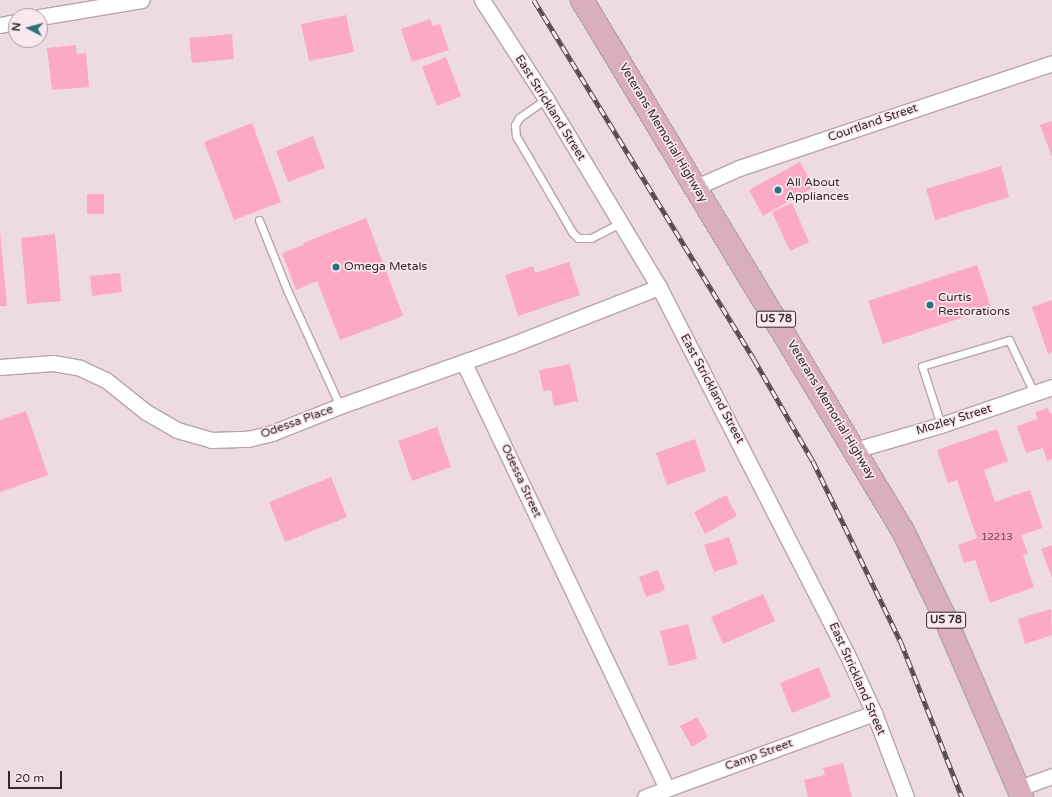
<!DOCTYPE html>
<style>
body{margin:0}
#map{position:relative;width:1052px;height:797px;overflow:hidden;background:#eedbe1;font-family:"Varela Round",sans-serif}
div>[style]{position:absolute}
.building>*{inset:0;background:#fba9c7}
.roads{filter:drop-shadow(1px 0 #b6a4aa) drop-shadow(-1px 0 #b6a4aa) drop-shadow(0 1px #b6a4aa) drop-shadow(0 -1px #b6a4aa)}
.lane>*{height:7px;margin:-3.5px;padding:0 3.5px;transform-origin:3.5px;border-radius:3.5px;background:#fff}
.street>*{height:15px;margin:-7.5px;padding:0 7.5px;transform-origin:7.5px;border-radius:7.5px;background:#fff}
.primary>*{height:22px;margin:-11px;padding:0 11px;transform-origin:11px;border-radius:11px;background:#d9afbf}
.rail>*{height:4.5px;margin-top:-2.25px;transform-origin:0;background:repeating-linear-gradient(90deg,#fbe8ee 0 9px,#53494d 0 18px);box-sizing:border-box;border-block:1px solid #53494d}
.dots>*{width:11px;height:11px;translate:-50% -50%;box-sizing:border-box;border:2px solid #fbe8ee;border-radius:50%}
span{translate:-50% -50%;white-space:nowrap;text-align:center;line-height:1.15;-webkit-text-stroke:3.5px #fbe8ee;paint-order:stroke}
.number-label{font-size:10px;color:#644953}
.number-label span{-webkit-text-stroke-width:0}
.shield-label span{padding:1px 3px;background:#fbe8ee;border:1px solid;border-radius:3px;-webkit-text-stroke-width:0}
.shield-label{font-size:11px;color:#31292c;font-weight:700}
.street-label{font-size:12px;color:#31292c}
.poi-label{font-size:12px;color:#31292c}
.left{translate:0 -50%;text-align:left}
.north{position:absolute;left:8px;top:8px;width:40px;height:40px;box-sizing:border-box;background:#fbe8ee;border:1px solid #aa9ca0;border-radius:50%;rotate:276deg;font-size:11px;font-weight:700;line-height:16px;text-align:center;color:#31292c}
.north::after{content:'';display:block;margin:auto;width:14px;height:18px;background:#2a737c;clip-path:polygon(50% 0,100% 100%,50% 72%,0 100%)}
.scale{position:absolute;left:8px;top:771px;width:54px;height:18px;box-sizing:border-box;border:2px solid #31292c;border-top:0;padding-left:5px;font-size:12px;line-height:14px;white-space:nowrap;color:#31292c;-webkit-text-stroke:3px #fbe8ee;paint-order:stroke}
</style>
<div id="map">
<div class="building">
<div style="clip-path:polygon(346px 15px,354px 52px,309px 61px,301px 24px)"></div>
<div style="clip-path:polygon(430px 19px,433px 26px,440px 24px,449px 50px,412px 62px,401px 29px)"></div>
<div style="clip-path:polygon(232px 34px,234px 59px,192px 63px,189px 38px)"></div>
<div style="clip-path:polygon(76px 45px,77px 54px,86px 53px,89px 87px,52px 90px,47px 48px)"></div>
<div style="clip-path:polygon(446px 57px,461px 96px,437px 106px,422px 67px)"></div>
<div style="clip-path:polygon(1052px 121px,1052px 157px,1040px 125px)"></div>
<div style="clip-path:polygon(252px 123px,281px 202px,234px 220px,204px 142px)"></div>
<div style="clip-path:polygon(313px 136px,325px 168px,288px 182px,276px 151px)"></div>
<div style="clip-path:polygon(800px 162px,814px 187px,763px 216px,749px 190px)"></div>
<div style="clip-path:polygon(1001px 166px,1009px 197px,935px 220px,926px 189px)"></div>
<div style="clip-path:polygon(87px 194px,104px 194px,104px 214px,87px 214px)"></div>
<div style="clip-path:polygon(792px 203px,809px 242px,790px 251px,772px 212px)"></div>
<div style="clip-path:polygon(366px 218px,403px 316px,340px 340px,317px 281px,296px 290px,282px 253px,304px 245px,303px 243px)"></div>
<div style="clip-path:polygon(0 231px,7px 306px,0 306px)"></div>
<div style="clip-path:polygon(55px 234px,61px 301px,27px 304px,21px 238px)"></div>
<div style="clip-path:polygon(569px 262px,580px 295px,518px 316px,505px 275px,533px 266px,535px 273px)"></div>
<div style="clip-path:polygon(977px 265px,991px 308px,883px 344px,868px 301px)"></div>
<div style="clip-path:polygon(120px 273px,122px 292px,92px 296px,90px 276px)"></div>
<div style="clip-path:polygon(1052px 300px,1052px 352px,1048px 354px,1032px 307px)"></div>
<div style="clip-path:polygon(570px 364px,578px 401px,554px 406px,551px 390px,543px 391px,539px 370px)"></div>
<div style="clip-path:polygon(1048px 408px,1050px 414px,1052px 413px,1052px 459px,1047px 461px,1043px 448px,1026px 453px,1017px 426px,1038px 419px,1035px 412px)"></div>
<div style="clip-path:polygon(26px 411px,48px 475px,0 492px,0 420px)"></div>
<div style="clip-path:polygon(437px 427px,451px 467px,412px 481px,398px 441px)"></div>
<div style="clip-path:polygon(997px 429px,1008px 461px,984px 470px,995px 502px,1030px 490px,1043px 528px,1021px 535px,1028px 554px,1023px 555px,1034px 587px,990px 603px,975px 560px,964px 563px,958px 545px,977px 538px,957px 480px,948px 483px,937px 450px)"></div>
<div style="clip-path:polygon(695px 439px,706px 471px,667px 485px,656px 453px)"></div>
<div style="clip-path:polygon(331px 477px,347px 517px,285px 542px,269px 502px)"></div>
<div style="clip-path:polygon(726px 495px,737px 516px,705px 534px,694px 512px)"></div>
<div style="clip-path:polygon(729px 537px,738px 564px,714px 572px,704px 545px)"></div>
<div style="clip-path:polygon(1052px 545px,1052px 578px,1041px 549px)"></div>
<div style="clip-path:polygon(658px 570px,665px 590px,646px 597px,639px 577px)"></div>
<div style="clip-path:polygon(763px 594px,775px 621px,723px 644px,711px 617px)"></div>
<div style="clip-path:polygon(1051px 609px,1052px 635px,1025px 644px,1018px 619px)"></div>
<div style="clip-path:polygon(688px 624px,697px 659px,669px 666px,660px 631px)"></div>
<div style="clip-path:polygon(819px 667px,831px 697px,792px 713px,780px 683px)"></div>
<div style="clip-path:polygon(697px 717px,708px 737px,692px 747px,680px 726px)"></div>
<div style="clip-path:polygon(843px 763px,852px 797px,808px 797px,804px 780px,825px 775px,823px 768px)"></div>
</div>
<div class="roads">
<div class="lane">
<div style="left:546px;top:99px;width:33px;rotate:145deg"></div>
<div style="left:519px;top:118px;width:8px;rotate:120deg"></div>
<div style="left:515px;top:125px;width:11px;rotate:85deg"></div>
<div style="left:516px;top:136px;width:111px;rotate:59.7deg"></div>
<div style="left:572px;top:232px;width:8px;rotate:45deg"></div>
<div style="left:578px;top:238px;width:13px"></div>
<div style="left:591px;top:238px;width:34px;rotate:-27deg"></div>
<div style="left:259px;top:220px;width:78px;rotate:68.1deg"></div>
<div style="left:288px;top:292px;width:125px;rotate:65.5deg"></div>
<div style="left:941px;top:425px;width:62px;rotate:-107.9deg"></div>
<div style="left:922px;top:366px;width:91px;rotate:-16.6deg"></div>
<div style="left:1009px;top:340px;width:59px;rotate:64.7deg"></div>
</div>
<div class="street">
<div style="left:482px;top:0;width:118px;rotate:57.1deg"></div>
<div style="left:546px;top:99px;width:219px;rotate:59deg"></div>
<div style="left:659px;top:287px;width:412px;rotate:62.9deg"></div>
<div style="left:847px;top:654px;width:65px;rotate:65.4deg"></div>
<div style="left:874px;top:713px;width:90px;rotate:69.1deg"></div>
<div style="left:40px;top:17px;width:103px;rotate:-9.5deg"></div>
<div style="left:0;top:25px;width:16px;rotate:-11deg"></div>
<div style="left:696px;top:187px;width:47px;rotate:-23.8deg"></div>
<div style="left:739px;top:168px;width:330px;rotate:-18.5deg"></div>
<div style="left:464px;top:363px;width:471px;rotate:64.5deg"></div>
<div style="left:0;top:367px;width:53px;rotate:-4.3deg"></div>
<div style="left:53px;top:363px;width:27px;rotate:10deg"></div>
<div style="left:80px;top:368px;width:29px;rotate:25deg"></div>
<div style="left:106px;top:380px;width:51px;rotate:38.7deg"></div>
<div style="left:146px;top:412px;width:36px;rotate:30deg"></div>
<div style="left:177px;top:430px;width:35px;rotate:16deg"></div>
<div style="left:211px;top:440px;width:37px;rotate:-2deg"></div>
<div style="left:248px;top:439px;width:25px;rotate:-14deg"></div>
<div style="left:272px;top:433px;width:73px;rotate:-21.7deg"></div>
<div style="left:340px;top:406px;width:182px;rotate:-19.6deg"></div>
<div style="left:511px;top:345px;width:159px;rotate:-21.4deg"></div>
<div style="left:855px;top:450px;width:90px;rotate:-16.2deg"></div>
<div style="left:941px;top:425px;width:117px;rotate:-18.9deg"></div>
<div style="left:1019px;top:788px;width:35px;rotate:-20deg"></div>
<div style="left:645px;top:797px;width:244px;rotate:-20.1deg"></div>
</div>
<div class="primary">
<div style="left:582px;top:0;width:620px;rotate:58.85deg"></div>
<div style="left:903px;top:531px;width:94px;rotate:64.2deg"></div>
<div style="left:944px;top:616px;width:197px;rotate:66.7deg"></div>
</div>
</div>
<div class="rail">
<div style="left:534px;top:0;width:421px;rotate:58.5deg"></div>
<div style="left:754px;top:359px;width:118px;rotate:60deg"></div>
<div style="left:813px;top:461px;width:201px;rotate:64.1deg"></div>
<div style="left:901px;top:642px;width:167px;rotate:68.5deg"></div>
</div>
<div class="dots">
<div style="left:778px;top:190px;background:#2a737c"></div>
<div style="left:336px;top:267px;background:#2a737c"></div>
<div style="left:930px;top:305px;background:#2a737c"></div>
</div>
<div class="number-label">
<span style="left:997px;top:538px">12213</span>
</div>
<div class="shield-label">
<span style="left:776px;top:319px">US 78</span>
<span style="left:946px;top:620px">US 78</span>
</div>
<div class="street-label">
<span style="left:550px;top:108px;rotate:58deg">East Strickland Street</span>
<span style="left:873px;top:123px;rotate:-19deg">Courtland Street</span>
<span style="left:663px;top:133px;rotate:59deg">Veterans Memorial Highway</span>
<span style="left:712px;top:389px;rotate:62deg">East Strickland Street</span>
<span style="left:831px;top:410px;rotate:59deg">Veterans Memorial Highway</span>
<span style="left:954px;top:420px;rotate:-17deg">Mozley Street</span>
<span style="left:297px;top:422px;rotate:-20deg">Odessa Place</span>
<span style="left:521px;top:481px;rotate:65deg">Odessa Street</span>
<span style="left:857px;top:679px;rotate:66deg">East Strickland Street</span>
<span style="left:759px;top:755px;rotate:-20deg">Camp Street</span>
</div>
<div class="poi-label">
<span class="left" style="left:786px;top:190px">All About<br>Appliances</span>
<span class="left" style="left:344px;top:267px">Omega Metals</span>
<span class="left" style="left:938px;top:305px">Curtis<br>Restorations</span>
</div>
<div class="north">N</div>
<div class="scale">20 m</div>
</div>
